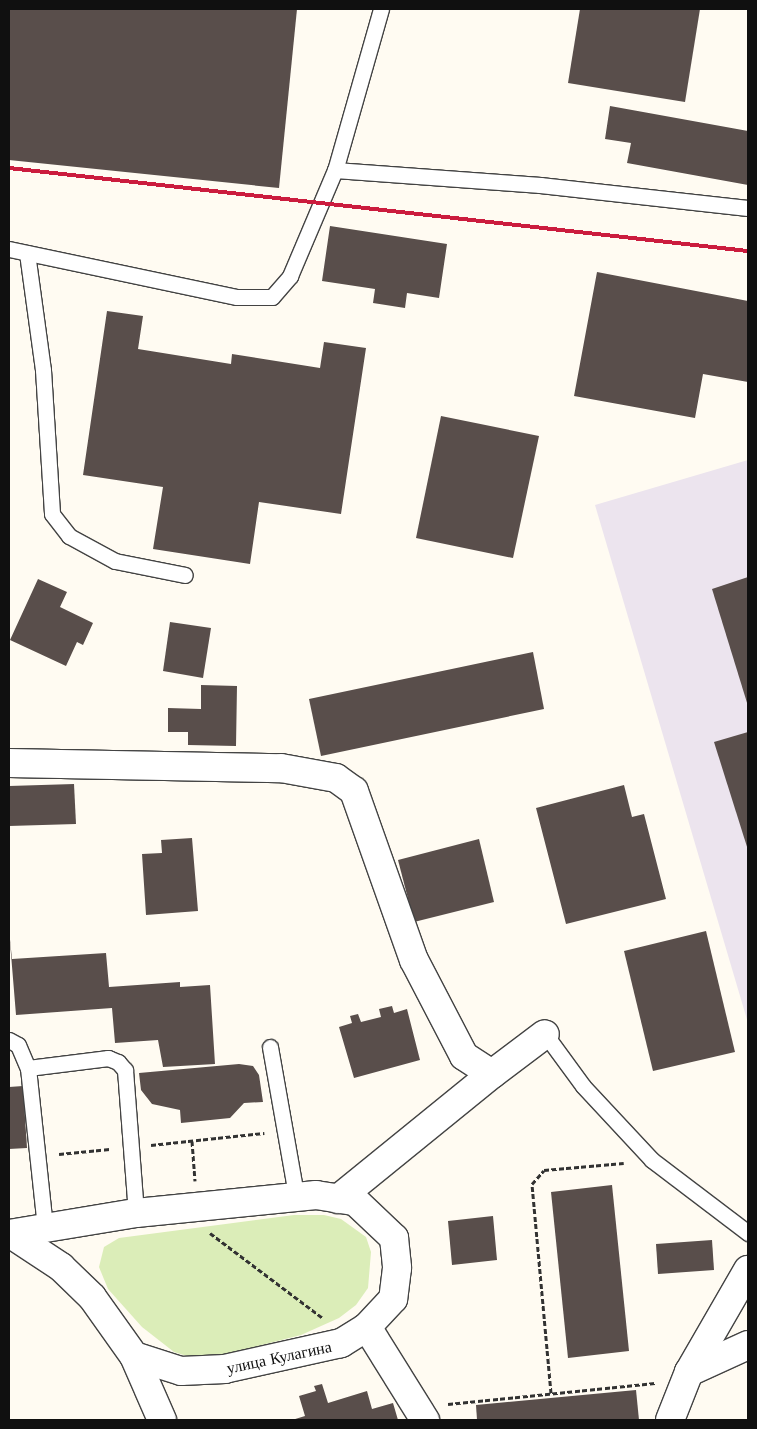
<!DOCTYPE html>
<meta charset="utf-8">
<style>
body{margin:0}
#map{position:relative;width:757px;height:1429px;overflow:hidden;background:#fffbf2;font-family:"Libre Baskerville",serif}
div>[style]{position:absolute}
.industrial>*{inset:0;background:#ece4ee}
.green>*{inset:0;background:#dbedb8}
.building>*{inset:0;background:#594e4b}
.path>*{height:3px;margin-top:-1.5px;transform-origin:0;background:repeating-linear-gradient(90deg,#323232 0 5px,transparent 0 7.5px)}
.roads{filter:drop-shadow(1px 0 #434343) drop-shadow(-1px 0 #434343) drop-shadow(0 1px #434343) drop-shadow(0 -1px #434343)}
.lane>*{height:15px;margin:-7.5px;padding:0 7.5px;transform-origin:7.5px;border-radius:7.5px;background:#fff}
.street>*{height:28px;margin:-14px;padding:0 14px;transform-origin:14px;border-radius:14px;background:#fff}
.rail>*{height:4px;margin:-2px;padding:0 2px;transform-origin:2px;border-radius:2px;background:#cb1c3e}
span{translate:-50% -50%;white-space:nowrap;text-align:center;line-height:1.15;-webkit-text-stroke:5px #fff;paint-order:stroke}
.street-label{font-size:16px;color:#101010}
.frame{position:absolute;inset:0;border:10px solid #101010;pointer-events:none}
</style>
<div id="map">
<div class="industrial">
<div style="clip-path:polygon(748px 460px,748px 1023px,595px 505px)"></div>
</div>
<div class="green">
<div style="clip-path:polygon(294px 1215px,324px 1215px,341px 1219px,366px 1237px,371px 1252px,368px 1288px,356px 1305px,339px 1318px,301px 1335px,222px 1355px,190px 1357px,174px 1352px,142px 1327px,108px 1289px,99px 1267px,104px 1247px,119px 1238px)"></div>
</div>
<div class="building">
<div style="clip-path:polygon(9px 9px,297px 9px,279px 188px,9px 160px)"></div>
<div style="clip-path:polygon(580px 9px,700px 9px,685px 102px,568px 83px)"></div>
<div style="clip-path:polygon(610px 106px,748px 131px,748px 185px,627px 163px,631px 143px,605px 139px)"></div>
<div style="clip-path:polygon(330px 226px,447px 244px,439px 298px,407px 293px,405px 308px,373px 303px,375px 289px,322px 281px)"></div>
<div style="clip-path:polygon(597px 272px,748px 301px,748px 382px,703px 374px,695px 418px,574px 396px)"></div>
<div style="clip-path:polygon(107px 311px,143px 316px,138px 349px,231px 364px,232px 354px,320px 368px,324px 342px,366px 348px,341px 514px,259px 502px,250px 564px,153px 549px,163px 487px,83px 475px)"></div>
<div style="clip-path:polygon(441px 416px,539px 436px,513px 558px,416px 538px)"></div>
<div style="clip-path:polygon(748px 577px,748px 706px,712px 589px)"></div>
<div style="clip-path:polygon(38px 579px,67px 592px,60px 607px,93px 623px,83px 645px,77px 642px,66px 666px,10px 640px)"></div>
<div style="clip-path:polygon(170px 622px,211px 628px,203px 678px,163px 671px)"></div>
<div style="clip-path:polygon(533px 652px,544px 709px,321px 756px,309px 699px)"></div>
<div style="clip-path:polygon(201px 685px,237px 686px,236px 746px,188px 745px,188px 732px,168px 732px,168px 708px,201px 709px)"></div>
<div style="clip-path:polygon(748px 732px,748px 850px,714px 742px)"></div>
<div style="clip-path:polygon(74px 784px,76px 824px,9px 826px,9px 786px)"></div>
<div style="clip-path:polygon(624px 785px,632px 817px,644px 814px,666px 899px,566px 924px,536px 808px)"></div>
<div style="clip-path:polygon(192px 838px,198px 911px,146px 915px,142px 854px,162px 853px,161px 840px)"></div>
<div style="clip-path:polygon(479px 839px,494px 902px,414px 922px,398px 860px)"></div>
<div style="clip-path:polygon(9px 930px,12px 959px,106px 953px,109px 987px,180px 982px,180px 987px,210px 985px,215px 1064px,163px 1067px,158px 1040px,115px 1043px,112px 1008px,16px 1015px)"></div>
<div style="clip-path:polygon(706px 931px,735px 1052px,653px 1071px,624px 951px)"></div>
<div style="clip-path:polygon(392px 1006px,394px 1013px,407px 1009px,420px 1060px,354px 1078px,339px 1027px,352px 1023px,350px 1016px,358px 1014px,361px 1022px,381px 1017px,379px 1009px)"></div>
<div style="clip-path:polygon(239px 1064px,253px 1066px,259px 1075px,263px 1102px,244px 1103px,230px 1118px,181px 1123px,180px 1110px,152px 1104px,141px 1090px,139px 1073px)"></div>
<div style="clip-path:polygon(23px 1086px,27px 1148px,9px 1149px,9px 1087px)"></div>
<div style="clip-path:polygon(612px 1185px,629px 1351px,568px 1358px,551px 1192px)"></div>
<div style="clip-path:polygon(493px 1216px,497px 1260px,452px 1265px,448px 1221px)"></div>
<div style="clip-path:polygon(712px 1240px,714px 1270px,658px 1274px,656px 1244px)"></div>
<div style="clip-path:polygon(322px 1384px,328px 1403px,367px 1391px,372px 1409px,393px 1403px,398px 1420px,292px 1420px,305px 1416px,299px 1396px,316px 1391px,314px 1386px)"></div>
<div style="clip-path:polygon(636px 1390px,639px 1420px,477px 1420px,476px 1405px)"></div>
</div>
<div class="path">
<div style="left:192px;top:1141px;width:40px;rotate:85.7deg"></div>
<div style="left:151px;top:1145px;width:114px;rotate:-6.1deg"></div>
<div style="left:59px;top:1154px;width:51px;rotate:-5.6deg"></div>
<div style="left:210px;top:1233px;width:141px;rotate:37deg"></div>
<div style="left:551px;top:1393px;width:210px;rotate:-95.2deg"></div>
<div style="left:532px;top:1184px;width:18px;rotate:-49deg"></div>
<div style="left:544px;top:1170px;width:80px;rotate:-5deg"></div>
<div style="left:448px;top:1404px;width:208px;rotate:-5.8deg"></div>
</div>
<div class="roads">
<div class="lane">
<div style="left:381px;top:9px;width:167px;rotate:105.9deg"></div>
<div style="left:335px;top:170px;width:206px;rotate:4.2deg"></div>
<div style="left:540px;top:185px;width:209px;rotate:6.3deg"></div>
<div style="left:9px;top:249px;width:233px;rotate:11.9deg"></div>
<div style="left:237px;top:297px;width:35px"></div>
<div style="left:272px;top:297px;width:28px;rotate:-49deg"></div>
<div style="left:290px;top:276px;width:115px;rotate:-67deg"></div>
<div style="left:27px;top:253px;width:118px;rotate:82.2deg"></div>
<div style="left:43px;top:370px;width:144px;rotate:86.4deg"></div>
<div style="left:52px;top:514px;width:28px;rotate:52deg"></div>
<div style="left:69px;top:536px;width:52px;rotate:28.5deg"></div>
<div style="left:115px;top:561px;width:71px;rotate:11.3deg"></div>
<div style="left:545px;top:1034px;width:64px;rotate:53.8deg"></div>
<div style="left:583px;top:1086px;width:101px;rotate:47deg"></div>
<div style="left:652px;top:1160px;width:121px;rotate:37.2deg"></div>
<div style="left:9px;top:1040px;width:10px;rotate:29deg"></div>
<div style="left:18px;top:1045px;width:25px;rotate:67deg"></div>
<div style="left:28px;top:1068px;width:159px;rotate:83.9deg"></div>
<div style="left:270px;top:1047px;width:150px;rotate:80deg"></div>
<div style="left:28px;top:1068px;width:81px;rotate:-7.1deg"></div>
<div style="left:108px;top:1058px;width:11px;rotate:22deg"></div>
<div style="left:118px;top:1062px;width:11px;rotate:49deg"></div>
<div style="left:125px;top:1070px;width:143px;rotate:85.6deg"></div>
</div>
<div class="street">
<div style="left:9px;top:763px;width:272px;rotate:1.1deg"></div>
<div style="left:281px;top:768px;width:56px;rotate:10.3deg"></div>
<div style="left:336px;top:778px;width:22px;rotate:36deg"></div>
<div style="left:354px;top:791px;width:179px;rotate:70.5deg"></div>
<div style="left:414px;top:960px;width:108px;rotate:62.5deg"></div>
<div style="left:464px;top:1056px;width:33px;rotate:33deg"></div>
<div style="left:492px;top:1074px;width:66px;rotate:-37deg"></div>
<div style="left:338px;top:1199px;width:198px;rotate:-39.1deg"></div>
<div style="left:9px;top:1234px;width:129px;rotate:-9.4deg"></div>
<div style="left:136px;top:1213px;width:181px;rotate:-5.7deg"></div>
<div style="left:316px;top:1195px;width:39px;rotate:9deg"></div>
<div style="left:355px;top:1201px;width:54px;rotate:43.5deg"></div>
<div style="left:394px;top:1238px;width:30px;rotate:84deg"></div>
<div style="left:397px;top:1268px;width:31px;rotate:97deg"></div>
<div style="left:393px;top:1299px;width:38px;rotate:133deg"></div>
<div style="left:367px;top:1327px;width:31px;rotate:148deg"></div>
<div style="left:341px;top:1343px;width:119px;rotate:167.4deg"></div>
<div style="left:225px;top:1369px;width:44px;rotate:177.4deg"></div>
<div style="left:181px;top:1371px;width:49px;rotate:-162.3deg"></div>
<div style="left:11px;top:1234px;width:60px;rotate:33.4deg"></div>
<div style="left:61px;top:1267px;width:43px;rotate:44.1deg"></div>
<div style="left:92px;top:1297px;width:72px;rotate:54.6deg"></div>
<div style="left:134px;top:1356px;width:70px;rotate:66.4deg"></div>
<div style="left:367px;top:1327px;width:110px;rotate:58.1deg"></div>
<div style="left:689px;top:1372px;width:65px;rotate:-24.6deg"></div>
<div style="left:670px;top:1420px;width:52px;rotate:-68.4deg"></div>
<div style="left:689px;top:1372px;width:118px;rotate:-60deg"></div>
</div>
</div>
<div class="rail">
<div style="left:9px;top:168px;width:744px;rotate:6.41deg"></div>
</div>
<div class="street-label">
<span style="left:279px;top:1357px;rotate:-12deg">улица Кулагина</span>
</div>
<div class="frame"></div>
</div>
